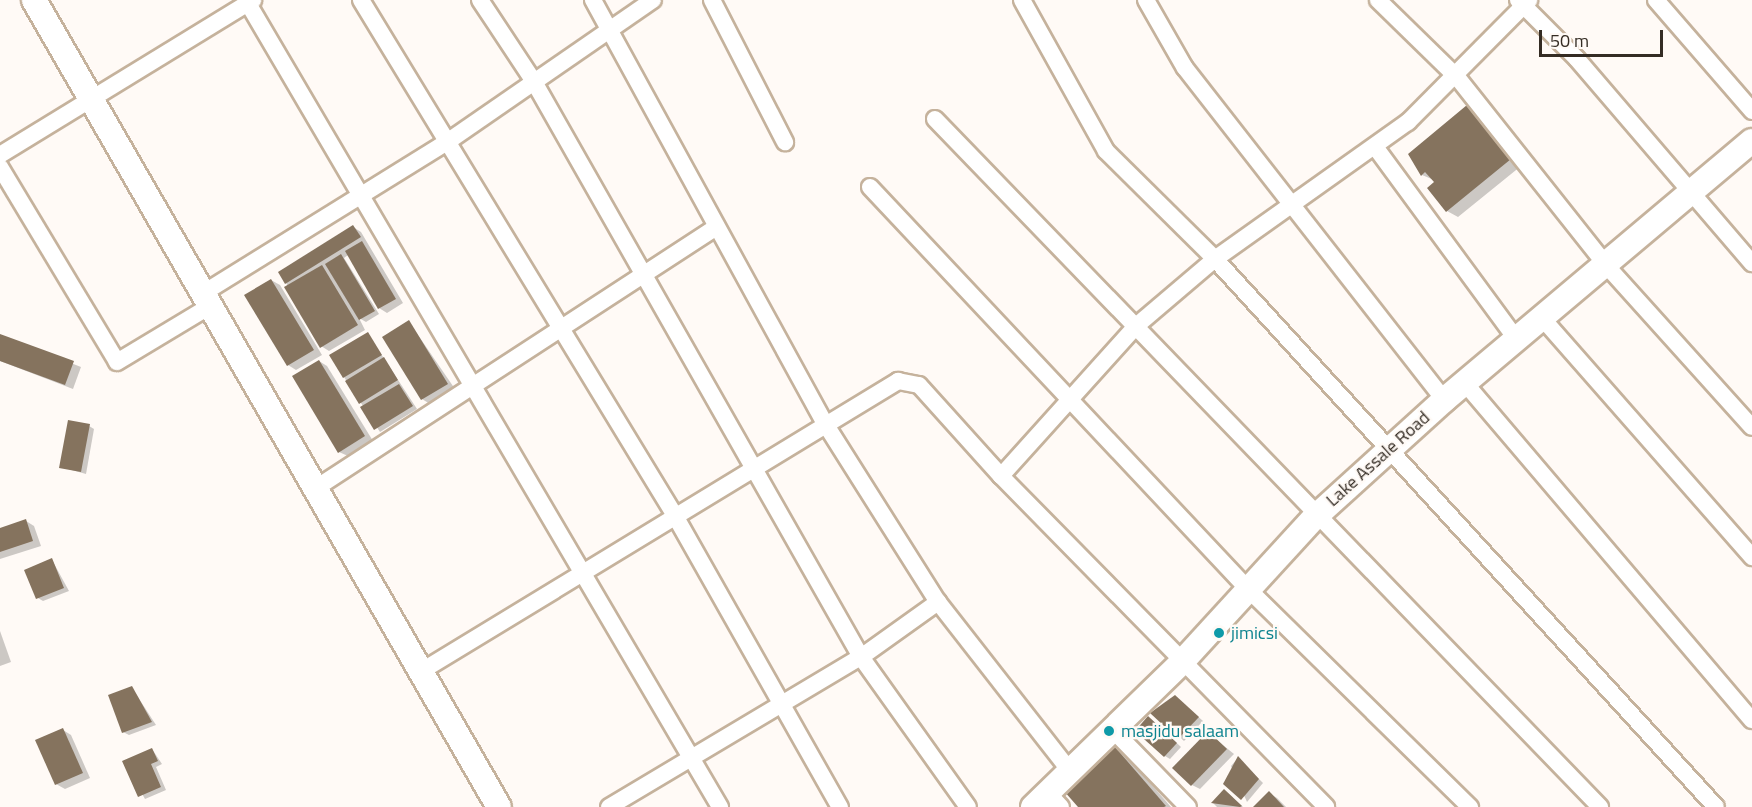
<!DOCTYPE html>
<style>
body{margin:0}
#map{position:relative;width:1752px;height:807px;overflow:hidden;background:#fffaf6;font-family:"Titillium Web",sans-serif}
div>[style]{position:absolute}
.shadow>*{inset:0;background:#0003}
.building>*{inset:0;background:#85735e}
.roads{filter:drop-shadow(2px 0 #c5b29c) drop-shadow(-2px 0 #c5b29c) drop-shadow(0 2px #c5b29c) drop-shadow(0 -2px #c5b29c)}
.street>*{height:16px;margin:-8px;padding:0 8px;transform-origin:8px;border-radius:8px;background:#fff}
.secondary>*{height:24px;margin:-12px;padding:0 12px;transform-origin:12px;border-radius:12px;background:#fff}
.dots>*{width:16px;height:16px;translate:-50% -50%;box-sizing:border-box;border:3px solid #fffaf6;border-radius:50%}
span{translate:-50% -50%;white-space:nowrap;text-align:center;line-height:1.15;-webkit-text-stroke:4.5px #fffaf6;paint-order:stroke}
.street-label{font-size:18px;color:#342c24}
.culture-label{font-size:18px;color:#0d838f}
.left{translate:0 -50%;text-align:left}
.scale{position:absolute;left:1539px;top:30px;width:124px;height:27px;box-sizing:border-box;border:3px solid #342c24;border-top:0;padding-left:8px;font-size:18px;line-height:21px;white-space:nowrap;color:#342c24;-webkit-text-stroke:4px #fffaf6;paint-order:stroke}
</style>
<div id="map">
<div class="shadow">
<div style="clip-path:polygon(1467px 107px,1521px 166px,1458px 217px,1447px 211px,1434px 180px,1422px 175px)"></div>
<div style="clip-path:polygon(353px 227px,361px 232px,403px 303px,387px 313px,379px 308px,348px 255px,344px 258px,379px 314px,366px 322px,359px 318px,365px 330px,329px 351px,321px 346px,280px 272px)"></div>
<div style="clip-path:polygon(271px 280px,280px 285px,322px 355px,296px 370px,288px 365px)"></div>
<div style="clip-path:polygon(409px 322px,455px 389px,430px 404px,422px 399px)"></div>
<div style="clip-path:polygon(368px 334px,417px 409px,380px 432px,344px 377px)"></div>
<div style="clip-path:polygon(0 335px,81px 367px,73px 389px,0 361px)"></div>
<div style="clip-path:polygon(319px 361px,327px 366px,373px 441px,348px 456px,339px 452px)"></div>
<div style="clip-path:polygon(89px 426px,94px 429px,86px 474px,61px 467px)"></div>
<div style="clip-path:polygon(26px 521px,34px 526px,41px 546px,0 559px,0 529px)"></div>
<div style="clip-path:polygon(52px 560px,69px 591px,43px 601px,38px 598px)"></div>
<div style="clip-path:polygon(0 631px,11px 662px,0 666px)"></div>
<div style="clip-path:polygon(132px 688px,156px 725px,129px 735px,123px 732px)"></div>
<div style="clip-path:polygon(1176px 697px,1203px 721px,1184px 741px,1153px 713px)"></div>
<div style="clip-path:polygon(1153px 721px,1181px 747px,1170px 759px,1165px 756px)"></div>
<div style="clip-path:polygon(63px 730px,71px 735px,90px 778px,65px 789px,56px 784px)"></div>
<div style="clip-path:polygon(1208px 733px,1234px 754px,1200px 789px,1192px 785px)"></div>
<div style="clip-path:polygon(152px 749px,162px 764px,156px 767px,166px 790px,145px 799px,124px 762px)"></div>
<div style="clip-path:polygon(1115px 749px,1126px 755px,1171px 807px,1080px 807px)"></div>
<div style="clip-path:polygon(1238px 758px,1263px 783px,1247px 802px,1231px 766px)"></div>
<div style="clip-path:polygon(1224px 791px,1229px 794px,1243px 807px,1217px 807px,1213px 803px)"></div>
<div style="clip-path:polygon(1269px 793px,1277px 798px,1286px 807px,1255px 807px)"></div>
</div>
<div class="building">
<div style="clip-path:polygon(1467px 105px,1511px 159px,1446px 212px,1427px 188px,1434px 182px,1425px 172px,1421px 176px,1408px 154px)"></div>
<div style="clip-path:polygon(353px 225px,361px 237px,285px 284px,278px 272px)"></div>
<div style="clip-path:polygon(362px 241px,396px 299px,378px 309px,345px 251px)"></div>
<div style="clip-path:polygon(341px 254px,375px 311px,359px 320px,325px 264px)"></div>
<div style="clip-path:polygon(322px 265px,358px 325px,320px 348px,284px 287px)"></div>
<div style="clip-path:polygon(271px 279px,314px 350px,287px 366px,244px 295px)"></div>
<div style="clip-path:polygon(409px 320px,448px 384px,421px 400px,382px 337px)"></div>
<div style="clip-path:polygon(368px 332px,382px 355px,343px 378px,329px 355px)"></div>
<div style="clip-path:polygon(0 334px,74px 361px,65px 385px,0 361px)"></div>
<div style="clip-path:polygon(384px 357px,398px 380px,359px 404px,345px 381px)"></div>
<div style="clip-path:polygon(319px 360px,365px 436px,338px 453px,292px 376px)"></div>
<div style="clip-path:polygon(399px 384px,413px 406px,374px 430px,360px 407px)"></div>
<div style="clip-path:polygon(68px 420px,90px 424px,81px 472px,59px 468px)"></div>
<div style="clip-path:polygon(26px 519px,33px 541px,0 552px,0 528px)"></div>
<div style="clip-path:polygon(52px 558px,64px 588px,36px 599px,24px 570px)"></div>
<div style="clip-path:polygon(132px 686px,152px 722px,122px 733px,108px 695px)"></div>
<div style="clip-path:polygon(1175px 695px,1199px 717px,1178px 739px,1150px 713px)"></div>
<div style="clip-path:polygon(1148px 716px,1177px 743px,1164px 757px,1135px 731px)"></div>
<div style="clip-path:polygon(63px 728px,83px 773px,55px 785px,35px 740px)"></div>
<div style="clip-path:polygon(1208px 731px,1227px 749px,1191px 786px,1172px 768px)"></div>
<div style="clip-path:polygon(1115px 747px,1166px 806px,1164px 807px,1078px 807px,1064px 791px)"></div>
<div style="clip-path:polygon(152px 748px,158px 761px,151px 764px,161px 787px,138px 797px,122px 761px)"></div>
<div style="clip-path:polygon(1238px 756px,1259px 779px,1241px 800px,1223px 784px)"></div>
<div style="clip-path:polygon(1224px 789px,1242px 806px,1240px 807px,1211px 803px)"></div>
<div style="clip-path:polygon(1269px 791px,1284px 807px,1253px 807px)"></div>
</div>
<div class="roads">
<div class="street">
<div style="left:246px;top:0;width:936px;rotate:59.57deg"></div>
<div style="left:361px;top:0;width:602px;rotate:58.66deg"></div>
<div style="left:674px;top:514px;width:337px;rotate:60.5deg"></div>
<div style="left:480px;top:0;width:96px;rotate:56.5deg"></div>
<div style="left:533px;top:80px;width:664px;rotate:60.38deg"></div>
<div style="left:861px;top:657px;width:95px;rotate:-35.5deg"></div>
<div style="left:593px;top:0;width:485px;rotate:61.3deg"></div>
<div style="left:826px;top:425px;width:209px;rotate:57.7deg"></div>
<div style="left:938px;top:602px;width:216px;rotate:52deg"></div>
<div style="left:712px;top:0;width:160px;rotate:62.8deg"></div>
<div style="left:1022px;top:0;width:173px;rotate:60.9deg"></div>
<div style="left:1106px;top:151px;width:153px;rotate:44.7deg"></div>
<div style="left:1215px;top:259px;width:742px;rotate:47.57deg"></div>
<div style="left:1146px;top:0;width:78px;rotate:60.2deg"></div>
<div style="left:1185px;top:68px;width:421px;rotate:52deg"></div>
<div style="left:1378px;top:0;width:110px;rotate:44.3deg"></div>
<div style="left:1457px;top:77px;width:238px;rotate:51.6deg"></div>
<div style="left:1605px;top:264px;width:219px;rotate:48deg"></div>
<div style="left:1518px;top:0;width:83px;rotate:45deg"></div>
<div style="left:1577px;top:59px;width:269px;rotate:49.4deg"></div>
<div style="left:1656px;top:0;width:147px;rotate:49.1deg"></div>
<div style="left:935px;top:119px;width:957px;rotate:45.97deg"></div>
<div style="left:1376px;top:148px;width:240px;rotate:53.7deg"></div>
<div style="left:0;top:155px;width:297px;rotate:-31.5deg"></div>
<div style="left:0;top:167px;width:227px;rotate:59deg"></div>
<div style="left:117px;top:362px;width:111px;rotate:-31deg"></div>
<div style="left:870px;top:187px;width:550px;rotate:46.77deg"></div>
<div style="left:1247px;top:588px;width:313px;rotate:44.5deg"></div>
<div style="left:205px;top:292px;width:285px;rotate:-31.8deg"></div>
<div style="left:447px;top:142px;width:250px;rotate:-34.6deg"></div>
<div style="left:1543px;top:319px;width:317px;rotate:48.7deg"></div>
<div style="left:1464px;top:382px;width:444px;rotate:49.6deg"></div>
<div style="left:1001px;top:476px;width:464px;rotate:45.5deg"></div>
<div style="left:316px;top:488px;width:478px;rotate:-33.1deg"></div>
<div style="left:420px;top:672px;width:560px;rotate:-31.33deg"></div>
<div style="left:898px;top:381px;width:21px;rotate:11deg"></div>
<div style="left:919px;top:385px;width:122px;rotate:48deg"></div>
<div style="left:1001px;top:476px;width:200px;rotate:-48deg"></div>
<div style="left:1135px;top:327px;width:105px;rotate:-40.4deg"></div>
<div style="left:1215px;top:259px;width:237px;rotate:-35.4deg"></div>
<div style="left:1408px;top:122px;width:172px;rotate:-45.2deg"></div>
<div style="left:1114px;top:731px;width:106px;rotate:45.8deg"></div>
<div style="left:1048px;top:793px;width:19px;rotate:47deg"></div>
<div style="left:609px;top:807px;width:293px;rotate:-30.8deg"></div>
<div style="left:861px;top:657px;width:184px;rotate:54.5deg"></div>
</div>
<div class="secondary">
<div style="left:34px;top:0;width:931px;rotate:60.05deg"></div>
<div style="left:1033px;top:807px;width:206px;rotate:-44.2deg"></div>
<div style="left:1181px;top:663px;width:198px;rotate:-47.5deg"></div>
<div style="left:1315px;top:517px;width:174px;rotate:-42.2deg"></div>
<div style="left:1444px;top:400px;width:402px;rotate:-40.1deg"></div>
</div>
</div>
<div class="dots">
<div style="left:1219px;top:633px;background:#0f9aa8"></div>
<div style="left:1109px;top:731px;background:#0f9aa8"></div>
</div>
<div class="street-label">
<span style="left:1378px;top:459px;rotate:-42deg">Lake Assale Road</span>
</div>
<div class="culture-label">
<span class="left" style="left:1231px;top:633px">jimicsi</span>
<span class="left" style="left:1121px;top:731px">masjidu salaam</span>
</div>
<div class="scale">50 m</div>
</div>
